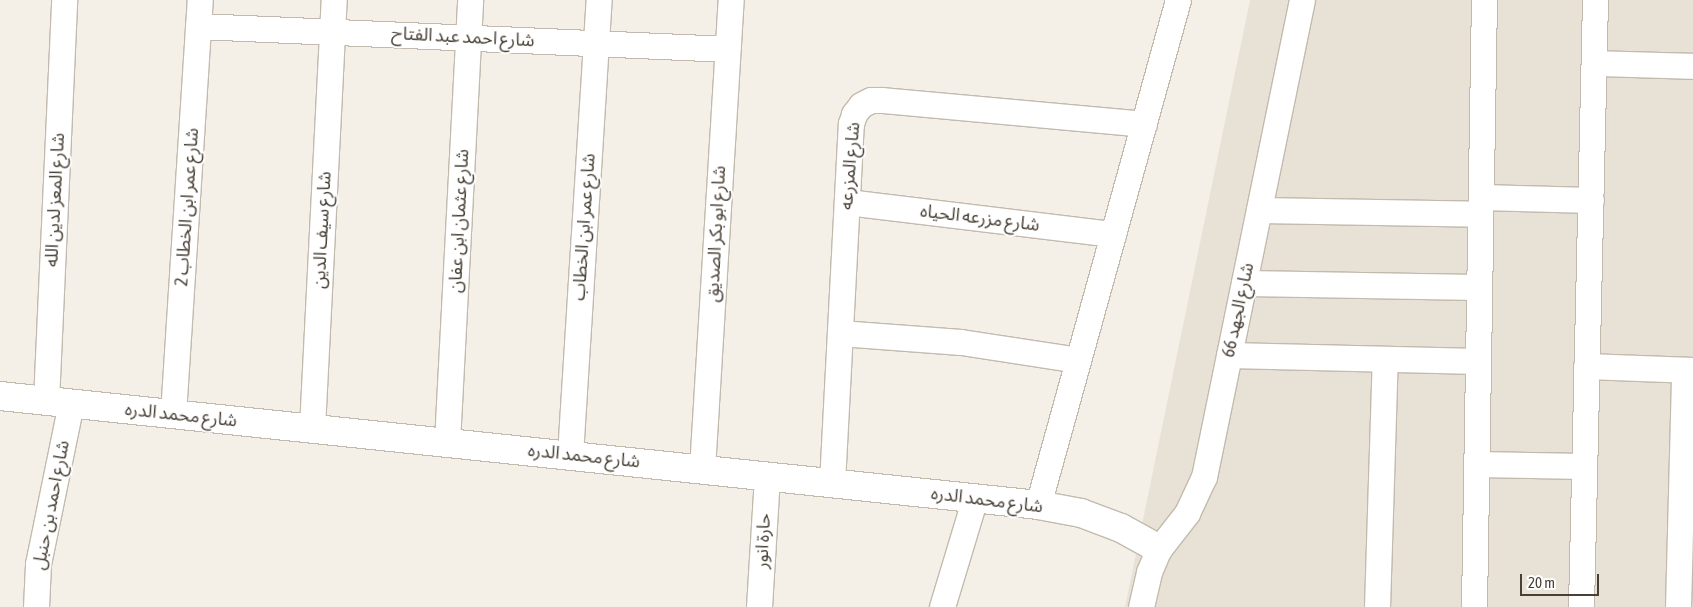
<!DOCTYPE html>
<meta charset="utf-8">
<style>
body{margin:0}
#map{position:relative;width:1693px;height:607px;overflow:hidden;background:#f4f0e8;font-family:"Asap Condensed","Noto Sans Arabic",sans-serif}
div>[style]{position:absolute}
.residential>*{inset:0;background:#e8e2d6}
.roads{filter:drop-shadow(1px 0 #c3baad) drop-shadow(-1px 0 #c3baad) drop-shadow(0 1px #c3baad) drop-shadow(0 -1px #c3baad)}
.minor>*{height:25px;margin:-12.5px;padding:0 12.5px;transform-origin:12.5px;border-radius:12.5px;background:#fff}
.tertiary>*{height:28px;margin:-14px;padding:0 14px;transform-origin:14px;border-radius:14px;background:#fff}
span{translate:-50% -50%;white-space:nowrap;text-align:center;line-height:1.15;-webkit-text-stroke:4px #fff;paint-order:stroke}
.street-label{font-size:18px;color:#484036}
.scale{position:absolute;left:1520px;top:574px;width:79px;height:22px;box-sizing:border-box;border:2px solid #484036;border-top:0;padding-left:6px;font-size:15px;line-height:18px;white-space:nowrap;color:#484036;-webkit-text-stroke:4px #fff;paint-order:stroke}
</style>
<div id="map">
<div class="residential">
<div style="clip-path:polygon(1250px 0,1693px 0,1693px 607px,1125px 607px)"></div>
</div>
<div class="roads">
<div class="minor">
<div style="left:198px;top:26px;width:530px;rotate:2.48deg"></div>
<div style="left:1594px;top:63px;width:99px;rotate:1.7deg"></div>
<div style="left:1481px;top:197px;width:110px;rotate:1.6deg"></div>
<div style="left:847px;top:202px;width:268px;rotate:6.9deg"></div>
<div style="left:1259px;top:210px;width:221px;rotate:1deg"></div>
<div style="left:1244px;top:283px;width:235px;rotate:1deg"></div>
<div style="left:840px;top:333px;width:121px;rotate:4.3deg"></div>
<div style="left:961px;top:342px;width:118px;rotate:8.7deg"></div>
<div style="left:1229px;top:355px;width:249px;rotate:1.4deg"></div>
<div style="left:1586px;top:366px;width:107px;rotate:2.1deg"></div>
<div style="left:46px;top:401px;width:401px;rotate:-87.4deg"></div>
<div style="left:173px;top:414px;width:415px;rotate:-86.3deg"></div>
<div style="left:312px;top:428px;width:429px;rotate:-87.1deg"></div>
<div style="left:447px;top:442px;width:443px;rotate:-87deg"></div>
<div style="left:570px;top:455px;width:456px;rotate:-86.4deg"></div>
<div style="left:1476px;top:464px;width:108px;rotate:1.1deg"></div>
<div style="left:702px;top:469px;width:470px;rotate:-86.5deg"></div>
<div style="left:832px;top:483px;width:360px;rotate:-87deg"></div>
<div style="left:851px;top:124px;width:10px;rotate:-73deg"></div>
<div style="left:854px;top:114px;width:11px;rotate:-52deg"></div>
<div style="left:861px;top:105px;width:11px;rotate:-27deg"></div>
<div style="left:871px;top:100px;width:11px"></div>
<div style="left:882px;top:100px;width:263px;rotate:5.2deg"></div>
<div style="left:1038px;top:505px;width:524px;rotate:-74.51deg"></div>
<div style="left:36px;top:607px;width:43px;rotate:-87.3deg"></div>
<div style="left:38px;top:564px;width:164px;rotate:-78.4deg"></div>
<div style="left:759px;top:607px;width:131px;rotate:-86.5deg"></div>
<div style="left:942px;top:607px;width:114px;rotate:-73.2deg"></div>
<div style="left:1141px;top:607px;width:36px;rotate:-77deg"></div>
<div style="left:1149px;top:572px;width:25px;rotate:-67deg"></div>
<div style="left:1159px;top:549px;width:46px;rotate:-52.1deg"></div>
<div style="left:1187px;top:513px;width:40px;rotate:-65deg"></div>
<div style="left:1204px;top:477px;width:487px;rotate:-78.4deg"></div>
<div style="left:1377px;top:607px;width:248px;rotate:-88.2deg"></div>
<div style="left:1474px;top:607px;width:607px;rotate:-89.06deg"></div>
<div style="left:1581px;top:607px;width:607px;rotate:-88.68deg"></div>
<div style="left:1678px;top:607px;width:237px;rotate:-88.5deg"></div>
</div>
<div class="tertiary">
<div style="left:0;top:396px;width:1044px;rotate:5.99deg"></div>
<div style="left:1038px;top:505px;width:44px;rotate:10.5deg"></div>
<div style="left:1081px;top:513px;width:43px;rotate:20.6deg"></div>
<div style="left:1121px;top:528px;width:43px;rotate:28.9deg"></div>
</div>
</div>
<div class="street-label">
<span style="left:463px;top:37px;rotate:3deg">شارع احمد عبد الفتاح</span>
<span style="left:850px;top:166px;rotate:-85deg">شارع المزرعه</span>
<span style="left:55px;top:200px;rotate:-87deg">شارع المعز لدين الله</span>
<span style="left:187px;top:207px;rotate:-86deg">شارع عمر ابن الخطاب 2</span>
<span style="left:980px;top:218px;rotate:7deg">شارع مزرعه الحياه</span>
<span style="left:459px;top:221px;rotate:-87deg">شارع عثمان ابن عفان</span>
<span style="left:584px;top:227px;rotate:-86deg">شارع عمر ابن الخطاب</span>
<span style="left:322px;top:230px;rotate:-87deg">شارع سيف الدين</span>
<span style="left:716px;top:234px;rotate:-87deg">شارع ابو بكر الصديق</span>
<span style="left:1238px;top:310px;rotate:-78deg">شارع الجهد 66</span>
<span style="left:181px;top:415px;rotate:6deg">شارع محمد الدره</span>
<span style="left:584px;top:456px;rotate:6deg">شارع محمد الدره</span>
<span style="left:987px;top:500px;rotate:7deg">شارع محمد الدره</span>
<span style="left:51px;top:505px;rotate:-79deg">شارع احمد بن حنبل</span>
<span style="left:763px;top:541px;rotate:-87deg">حارة انور</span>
</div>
<div class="scale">20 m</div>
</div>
